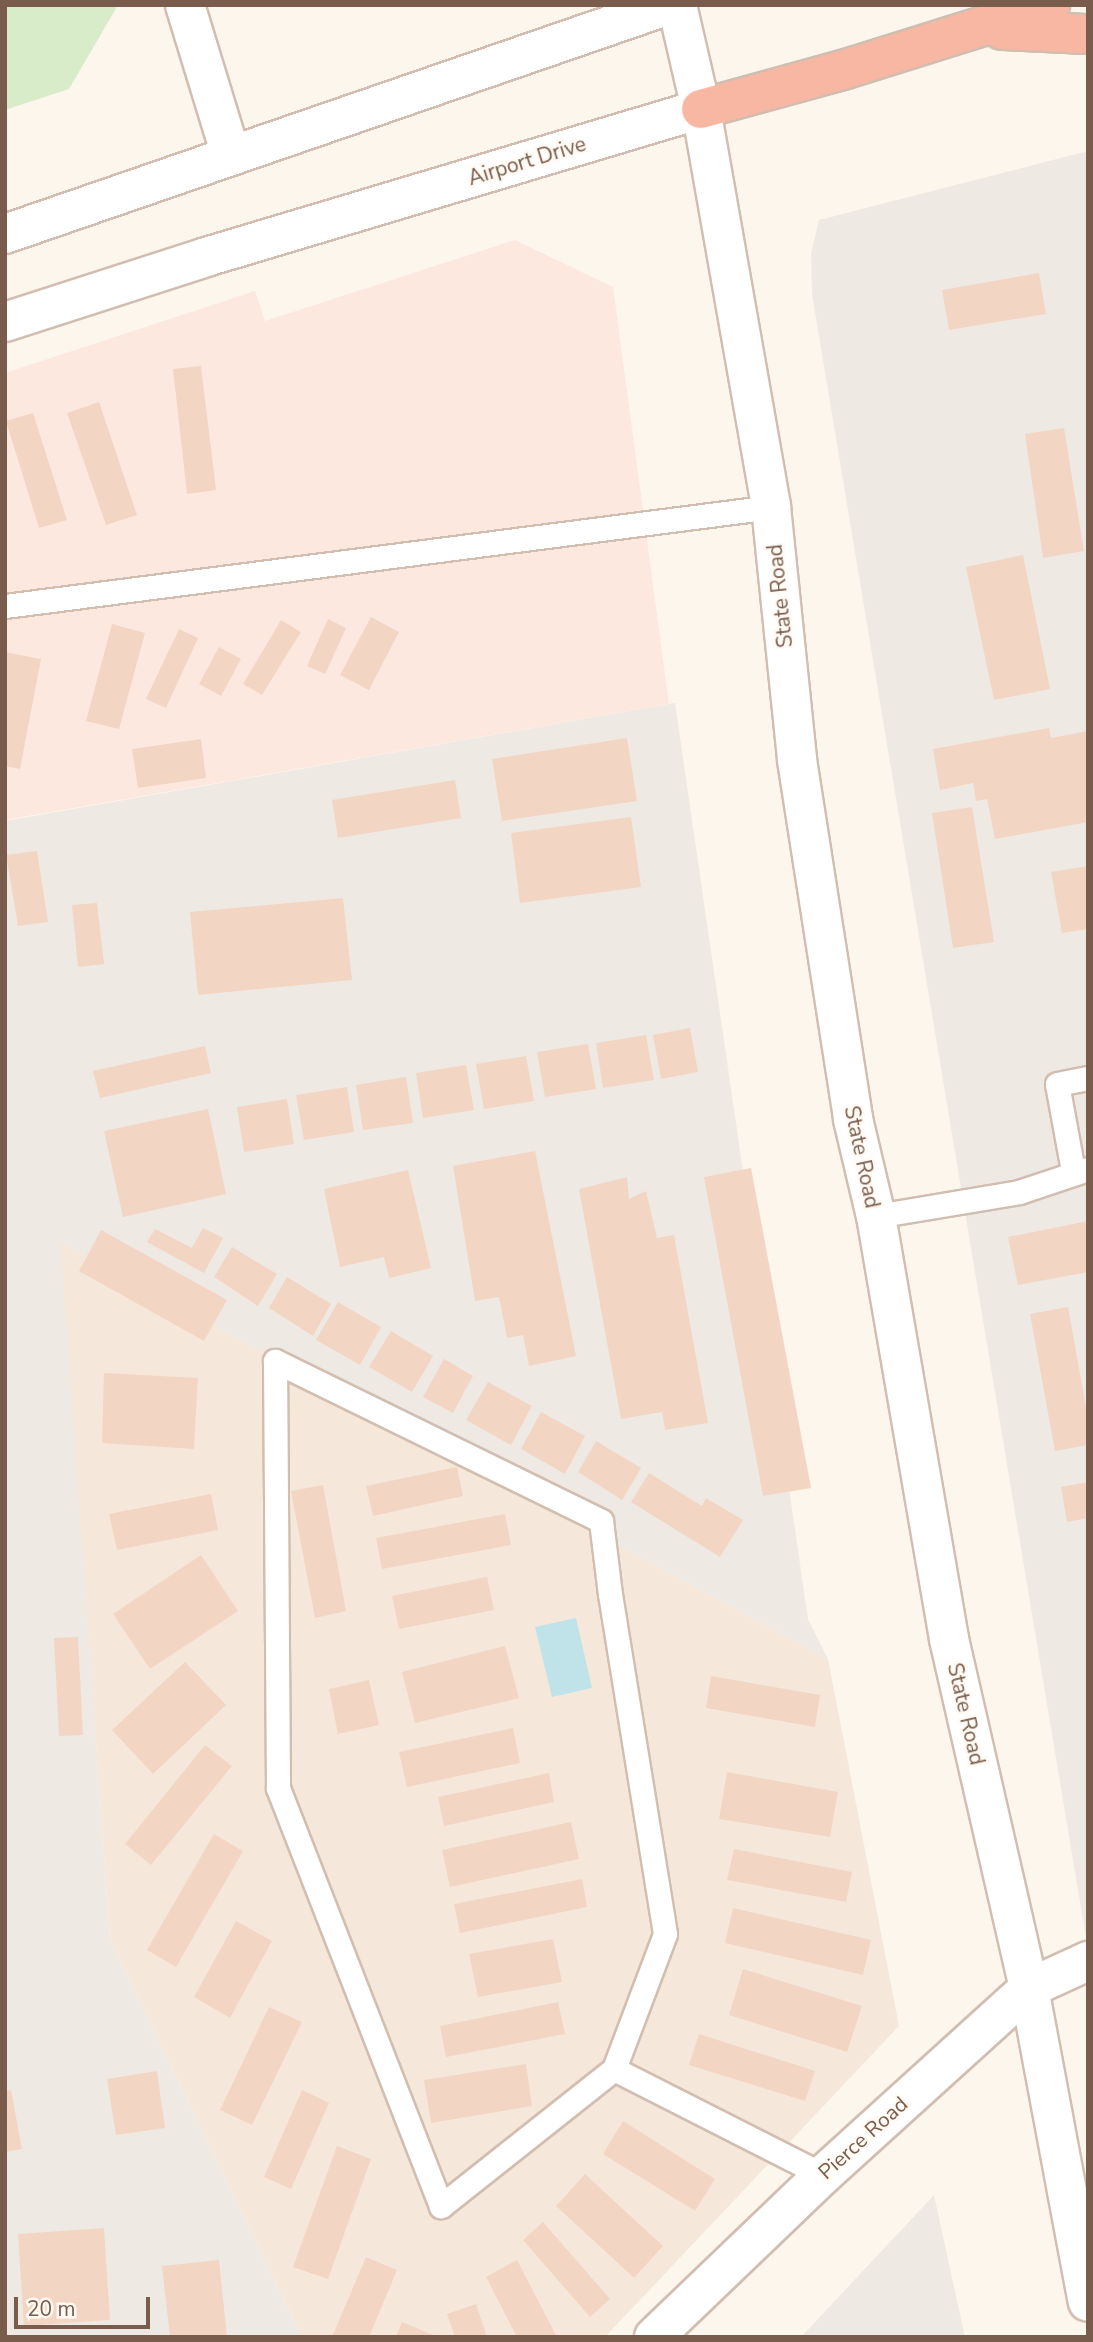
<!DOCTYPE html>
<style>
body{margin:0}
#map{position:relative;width:1093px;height:2342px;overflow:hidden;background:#fdf6ec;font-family:"Nunito Sans",sans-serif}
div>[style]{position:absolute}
.residential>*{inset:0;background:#f5e8da}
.commercial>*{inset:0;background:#fde8e0}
.industrial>*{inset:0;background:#efe9e4}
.green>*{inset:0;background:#d8ecc9}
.water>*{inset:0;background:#bfe3e8}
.building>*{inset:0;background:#f3d5c3}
.roads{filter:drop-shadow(2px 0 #d1beb0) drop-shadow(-2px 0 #d1beb0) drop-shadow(0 2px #d1beb0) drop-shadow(0 -2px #d1beb0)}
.service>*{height:23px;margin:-11.5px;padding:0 11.5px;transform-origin:11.5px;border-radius:11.5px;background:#fff}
.minor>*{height:38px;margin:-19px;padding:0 19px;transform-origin:19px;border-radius:19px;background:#fff}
.tertiary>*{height:38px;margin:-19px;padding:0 19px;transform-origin:19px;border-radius:19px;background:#fff}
.secondary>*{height:38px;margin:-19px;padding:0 19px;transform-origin:19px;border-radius:19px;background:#fff}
.motorway>*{height:38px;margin:-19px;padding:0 19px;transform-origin:19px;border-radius:19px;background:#f7b7a3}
span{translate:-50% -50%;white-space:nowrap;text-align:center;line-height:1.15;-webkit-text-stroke:5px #fffaf3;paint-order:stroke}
.street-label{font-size:21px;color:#7a5c4d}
.frame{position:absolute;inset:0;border:7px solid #7a5c4d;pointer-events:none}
.scale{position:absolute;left:14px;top:2297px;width:136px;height:32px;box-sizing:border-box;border:4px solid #7a5c4d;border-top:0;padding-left:9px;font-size:21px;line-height:24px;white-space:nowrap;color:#7a5c4d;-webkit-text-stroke:5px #fffaf3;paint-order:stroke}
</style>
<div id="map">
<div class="residential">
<div style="clip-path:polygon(60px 1242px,828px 1659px,899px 2026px,605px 2337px,302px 2337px,110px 1939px)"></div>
</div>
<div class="commercial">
<div style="clip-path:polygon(515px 240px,613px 287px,669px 704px,5px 820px,5px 373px,255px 291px,265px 321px)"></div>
</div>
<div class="industrial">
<div style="clip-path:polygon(1088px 151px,1088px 1950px,812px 294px,811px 253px,819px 220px)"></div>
<div style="clip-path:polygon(675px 703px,808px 1619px,828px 1659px,61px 1243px,110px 1939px,302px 2337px,5px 2337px,5px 821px)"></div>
<div style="clip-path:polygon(934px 2195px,965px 2337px,801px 2337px)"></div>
</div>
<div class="green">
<div style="clip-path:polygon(5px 5px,118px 5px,69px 89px,5px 110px)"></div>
</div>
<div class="water">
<div style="clip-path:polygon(576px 1618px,592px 1688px,552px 1697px,535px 1627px)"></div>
</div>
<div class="building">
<div style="clip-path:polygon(1039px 273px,1046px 314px,949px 330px,942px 290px)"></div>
<div style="clip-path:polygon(201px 366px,216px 490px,187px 494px,173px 369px)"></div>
<div style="clip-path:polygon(99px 402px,137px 515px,106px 525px,67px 413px)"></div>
<div style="clip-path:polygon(33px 413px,67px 520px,39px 528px,6px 421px)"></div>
<div style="clip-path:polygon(1064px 428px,1084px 551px,1043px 558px,1025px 434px)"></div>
<div style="clip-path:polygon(1023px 555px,1050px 689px,994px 700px,966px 567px)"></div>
<div style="clip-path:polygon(371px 617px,399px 632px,369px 690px,340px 675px)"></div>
<div style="clip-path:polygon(328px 619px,346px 628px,325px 674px,307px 666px)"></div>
<div style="clip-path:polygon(281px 620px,301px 632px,262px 695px,243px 684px)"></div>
<div style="clip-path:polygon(112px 624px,145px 633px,119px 729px,86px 721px)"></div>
<div style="clip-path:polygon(179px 629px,198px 638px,166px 708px,146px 699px)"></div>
<div style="clip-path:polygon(219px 647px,241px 659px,221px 696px,199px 684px)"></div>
<div style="clip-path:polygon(5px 652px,41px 659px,20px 769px,5px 766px)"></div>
<div style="clip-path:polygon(1049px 728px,1051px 738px,1088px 731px,1088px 822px,995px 839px,987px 799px,976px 801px,973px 783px,940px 790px,933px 749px)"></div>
<div style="clip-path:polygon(627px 738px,637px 801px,502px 821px,492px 759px)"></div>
<div style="clip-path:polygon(201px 739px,206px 778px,138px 788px,132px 749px)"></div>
<div style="clip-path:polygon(455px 780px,461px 818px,338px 838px,332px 800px)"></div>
<div style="clip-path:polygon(972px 807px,994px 942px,953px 948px,932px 813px)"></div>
<div style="clip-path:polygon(631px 817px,641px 887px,520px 903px,511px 833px)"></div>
<div style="clip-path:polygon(37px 851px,48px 922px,18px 926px,6px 855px)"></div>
<div style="clip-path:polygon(1088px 866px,1088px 929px,1062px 933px,1051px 872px)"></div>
<div style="clip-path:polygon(343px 898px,352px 980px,198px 995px,190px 912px)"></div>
<div style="clip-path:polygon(97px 903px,104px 964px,78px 967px,72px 905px)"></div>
<div style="clip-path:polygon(690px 1028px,698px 1072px,661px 1079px,653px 1035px)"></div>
<div style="clip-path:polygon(646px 1035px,654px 1080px,603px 1088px,596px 1043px)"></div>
<div style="clip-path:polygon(588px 1044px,596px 1089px,545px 1097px,537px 1052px)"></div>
<div style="clip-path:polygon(205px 1046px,211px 1073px,100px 1098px,93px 1071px)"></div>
<div style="clip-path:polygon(526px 1056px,534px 1101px,484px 1109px,476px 1064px)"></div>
<div style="clip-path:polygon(466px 1065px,474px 1110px,423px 1118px,416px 1073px)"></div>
<div style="clip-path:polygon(406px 1077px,413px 1123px,363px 1130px,356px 1085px)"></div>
<div style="clip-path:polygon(347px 1087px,354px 1132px,304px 1140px,296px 1095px)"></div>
<div style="clip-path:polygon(287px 1099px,294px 1144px,244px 1152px,237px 1107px)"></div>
<div style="clip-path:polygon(208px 1109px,226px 1194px,123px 1217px,104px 1131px)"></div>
<div style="clip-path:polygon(535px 1151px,576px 1356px,529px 1366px,523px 1335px,507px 1338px,499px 1297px,475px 1301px,453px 1166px)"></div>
<div style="clip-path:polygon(751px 1168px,811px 1488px,763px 1496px,704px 1177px)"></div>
<div style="clip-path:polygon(408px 1170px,431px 1268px,389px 1278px,384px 1257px,340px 1267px,324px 1189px)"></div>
<div style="clip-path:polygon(627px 1177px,629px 1199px,646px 1191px,657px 1238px,674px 1235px,708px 1423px,665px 1430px,662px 1412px,621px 1419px,579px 1189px)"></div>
<div style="clip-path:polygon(1088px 1221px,1088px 1272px,1018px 1285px,1008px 1237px)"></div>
<div style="clip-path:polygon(203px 1228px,223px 1238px,204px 1273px,147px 1242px,155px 1229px,192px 1248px)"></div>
<div style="clip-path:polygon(101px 1230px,227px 1300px,204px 1341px,79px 1271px)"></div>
<div style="clip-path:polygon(232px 1247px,277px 1274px,258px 1306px,214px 1277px)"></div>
<div style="clip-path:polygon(287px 1277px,331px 1304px,313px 1336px,269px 1308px)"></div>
<div style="clip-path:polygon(338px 1302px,381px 1327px,360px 1365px,316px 1340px)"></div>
<div style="clip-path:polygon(1068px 1307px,1088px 1418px,1088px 1445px,1055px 1451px,1030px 1314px)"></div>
<div style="clip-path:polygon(391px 1331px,433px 1356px,412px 1392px,369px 1367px)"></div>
<div style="clip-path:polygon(444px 1359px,473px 1376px,453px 1413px,423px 1397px)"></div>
<div style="clip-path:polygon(104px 1373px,198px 1378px,194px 1449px,102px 1443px)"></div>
<div style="clip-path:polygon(488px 1382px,532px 1406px,511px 1445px,466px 1420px)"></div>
<div style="clip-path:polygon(541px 1412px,585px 1436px,565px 1474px,521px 1449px)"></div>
<div style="clip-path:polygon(596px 1441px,641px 1468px,622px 1500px,578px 1472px)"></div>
<div style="clip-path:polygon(457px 1467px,463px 1496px,373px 1516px,366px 1486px)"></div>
<div style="clip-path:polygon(649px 1473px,702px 1506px,706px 1498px,743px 1520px,720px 1557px,631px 1502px)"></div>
<div style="clip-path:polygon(1088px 1482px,1088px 1518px,1067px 1522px,1061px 1487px)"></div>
<div style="clip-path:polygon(323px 1485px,346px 1611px,315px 1618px,291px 1491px)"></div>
<div style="clip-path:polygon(211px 1494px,218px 1530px,117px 1550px,109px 1514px)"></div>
<div style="clip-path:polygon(505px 1514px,511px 1545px,382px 1569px,376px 1538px)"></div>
<div style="clip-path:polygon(201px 1555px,238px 1611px,150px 1669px,113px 1614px)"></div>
<div style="clip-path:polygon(487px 1577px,494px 1610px,399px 1629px,392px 1596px)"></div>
<div style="clip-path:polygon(78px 1637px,83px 1735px,59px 1736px,54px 1638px)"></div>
<div style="clip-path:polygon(505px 1646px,519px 1698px,415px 1723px,402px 1672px)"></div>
<div style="clip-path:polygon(185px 1662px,226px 1705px,153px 1774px,112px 1730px)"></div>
<div style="clip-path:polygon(711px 1676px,820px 1695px,815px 1727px,706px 1708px)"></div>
<div style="clip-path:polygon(369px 1680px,379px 1725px,338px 1734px,329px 1689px)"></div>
<div style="clip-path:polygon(513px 1728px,520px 1763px,407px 1787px,399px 1752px)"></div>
<div style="clip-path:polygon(205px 1745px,232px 1766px,151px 1865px,125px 1844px)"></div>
<div style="clip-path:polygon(727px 1772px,838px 1792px,830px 1837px,719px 1819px)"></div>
<div style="clip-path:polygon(549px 1773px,554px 1802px,444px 1826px,438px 1797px)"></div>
<div style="clip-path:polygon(571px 1822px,579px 1859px,450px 1887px,442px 1850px)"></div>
<div style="clip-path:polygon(214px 1834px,243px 1851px,176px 1967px,147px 1950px)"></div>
<div style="clip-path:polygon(734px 1849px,852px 1872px,846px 1902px,727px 1880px)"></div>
<div style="clip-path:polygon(582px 1879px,587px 1907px,460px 1933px,454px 1904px)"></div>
<div style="clip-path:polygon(733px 1908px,871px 1940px,863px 1975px,725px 1943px)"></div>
<div style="clip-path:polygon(236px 1921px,272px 1941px,230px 2018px,194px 1997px)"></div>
<div style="clip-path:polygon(553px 1939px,562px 1982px,478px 1997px,469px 1954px)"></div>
<div style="clip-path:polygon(743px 1969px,862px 2006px,847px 2052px,729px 2015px)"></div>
<div style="clip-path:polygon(558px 2002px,565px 2034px,446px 2057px,440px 2026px)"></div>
<div style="clip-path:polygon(269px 2007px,302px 2022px,252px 2125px,220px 2110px)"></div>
<div style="clip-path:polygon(699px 2034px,815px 2071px,805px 2101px,689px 2065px)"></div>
<div style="clip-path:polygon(526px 2064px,532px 2106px,431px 2123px,424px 2080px)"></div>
<div style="clip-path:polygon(157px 2071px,165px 2128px,116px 2135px,107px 2079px)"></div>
<div style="clip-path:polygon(11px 2090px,22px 2149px,5px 2152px,5px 2091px)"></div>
<div style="clip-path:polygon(302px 2090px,329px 2103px,291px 2189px,264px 2177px)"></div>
<div style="clip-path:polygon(623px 2121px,715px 2179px,695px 2211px,603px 2154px)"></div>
<div style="clip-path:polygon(337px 2146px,371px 2159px,328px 2279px,293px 2267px)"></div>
<div style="clip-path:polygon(585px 2174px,663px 2246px,634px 2278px,556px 2206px)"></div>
<div style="clip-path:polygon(543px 2222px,610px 2299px,590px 2317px,523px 2240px)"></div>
<div style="clip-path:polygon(104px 2228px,110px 2320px,24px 2326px,18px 2234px)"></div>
<div style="clip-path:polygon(366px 2257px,397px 2270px,369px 2337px,332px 2337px)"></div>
<div style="clip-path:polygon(219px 2260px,227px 2337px,170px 2337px,162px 2266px)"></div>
<div style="clip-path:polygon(517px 2260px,557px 2337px,517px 2337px,486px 2277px)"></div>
<div style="clip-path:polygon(476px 2304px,487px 2337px,455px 2337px,447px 2314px)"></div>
<div style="clip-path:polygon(402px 2322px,438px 2337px,396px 2337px)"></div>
</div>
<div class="roads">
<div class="service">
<div style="left:5px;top:606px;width:772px;rotate:-7.36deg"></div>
<div style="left:1073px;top:1171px;width:88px;rotate:-100.4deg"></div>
<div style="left:1057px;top:1084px;width:32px;rotate:-11deg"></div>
<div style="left:876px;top:1216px;width:145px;rotate:-9.5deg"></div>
<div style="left:1019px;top:1192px;width:73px;rotate:-18.4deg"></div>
<div style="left:275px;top:1361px;width:363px;rotate:26.1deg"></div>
<div style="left:601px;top:1521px;width:74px;rotate:83deg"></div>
<div style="left:610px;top:1594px;width:344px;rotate:80.8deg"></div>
<div style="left:665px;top:1934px;width:144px;rotate:110.7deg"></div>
<div style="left:614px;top:2069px;width:221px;rotate:141.6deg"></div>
<div style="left:441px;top:2206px;width:449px;rotate:-111.3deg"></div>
<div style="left:278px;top:1788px;width:427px;rotate:-90.4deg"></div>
<div style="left:614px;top:2069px;width:234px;rotate:26.9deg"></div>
</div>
<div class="minor">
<div style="left:185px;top:5px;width:157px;rotate:73deg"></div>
<div style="left:654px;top:2337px;width:234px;rotate:-43.8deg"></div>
<div style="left:823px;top:2175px;width:278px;rotate:-42.2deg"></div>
<div style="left:1029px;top:1988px;width:65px;rotate:-24.6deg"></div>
</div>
<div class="tertiary">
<div style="left:677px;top:5px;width:107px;rotate:77deg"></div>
<div style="left:701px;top:109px;width:404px;rotate:80deg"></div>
<div style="left:771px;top:507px;width:254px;rotate:84.1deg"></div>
<div style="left:797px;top:760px;width:363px;rotate:81.1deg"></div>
<div style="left:853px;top:1119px;width:100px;rotate:76.7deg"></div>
<div style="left:876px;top:1216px;width:429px;rotate:80.2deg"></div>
<div style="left:949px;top:1639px;width:358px;rotate:77.1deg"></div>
<div style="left:1029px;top:1988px;width:319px;rotate:79.4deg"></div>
</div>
<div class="secondary">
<div style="left:5px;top:234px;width:702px;rotate:-19.03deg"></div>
<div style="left:5px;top:322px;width:211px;rotate:-17.9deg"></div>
<div style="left:206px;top:257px;width:517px;rotate:-16.65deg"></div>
</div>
<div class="motorway">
<div style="left:1002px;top:30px;width:86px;rotate:2.7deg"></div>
<div style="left:701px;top:109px;width:147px;rotate:-15.4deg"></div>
<div style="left:843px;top:70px;width:217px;rotate:-17.4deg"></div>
</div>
</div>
<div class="street-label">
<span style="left:527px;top:161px;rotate:-17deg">Airport Drive</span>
<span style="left:780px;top:596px;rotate:-96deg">State Road</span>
<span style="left:862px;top:1157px;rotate:78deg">State Road</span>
<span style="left:966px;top:1714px;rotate:77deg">State Road</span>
<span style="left:863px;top:2138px;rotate:-42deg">Pierce Road</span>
</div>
<div class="frame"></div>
<div class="scale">20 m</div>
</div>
